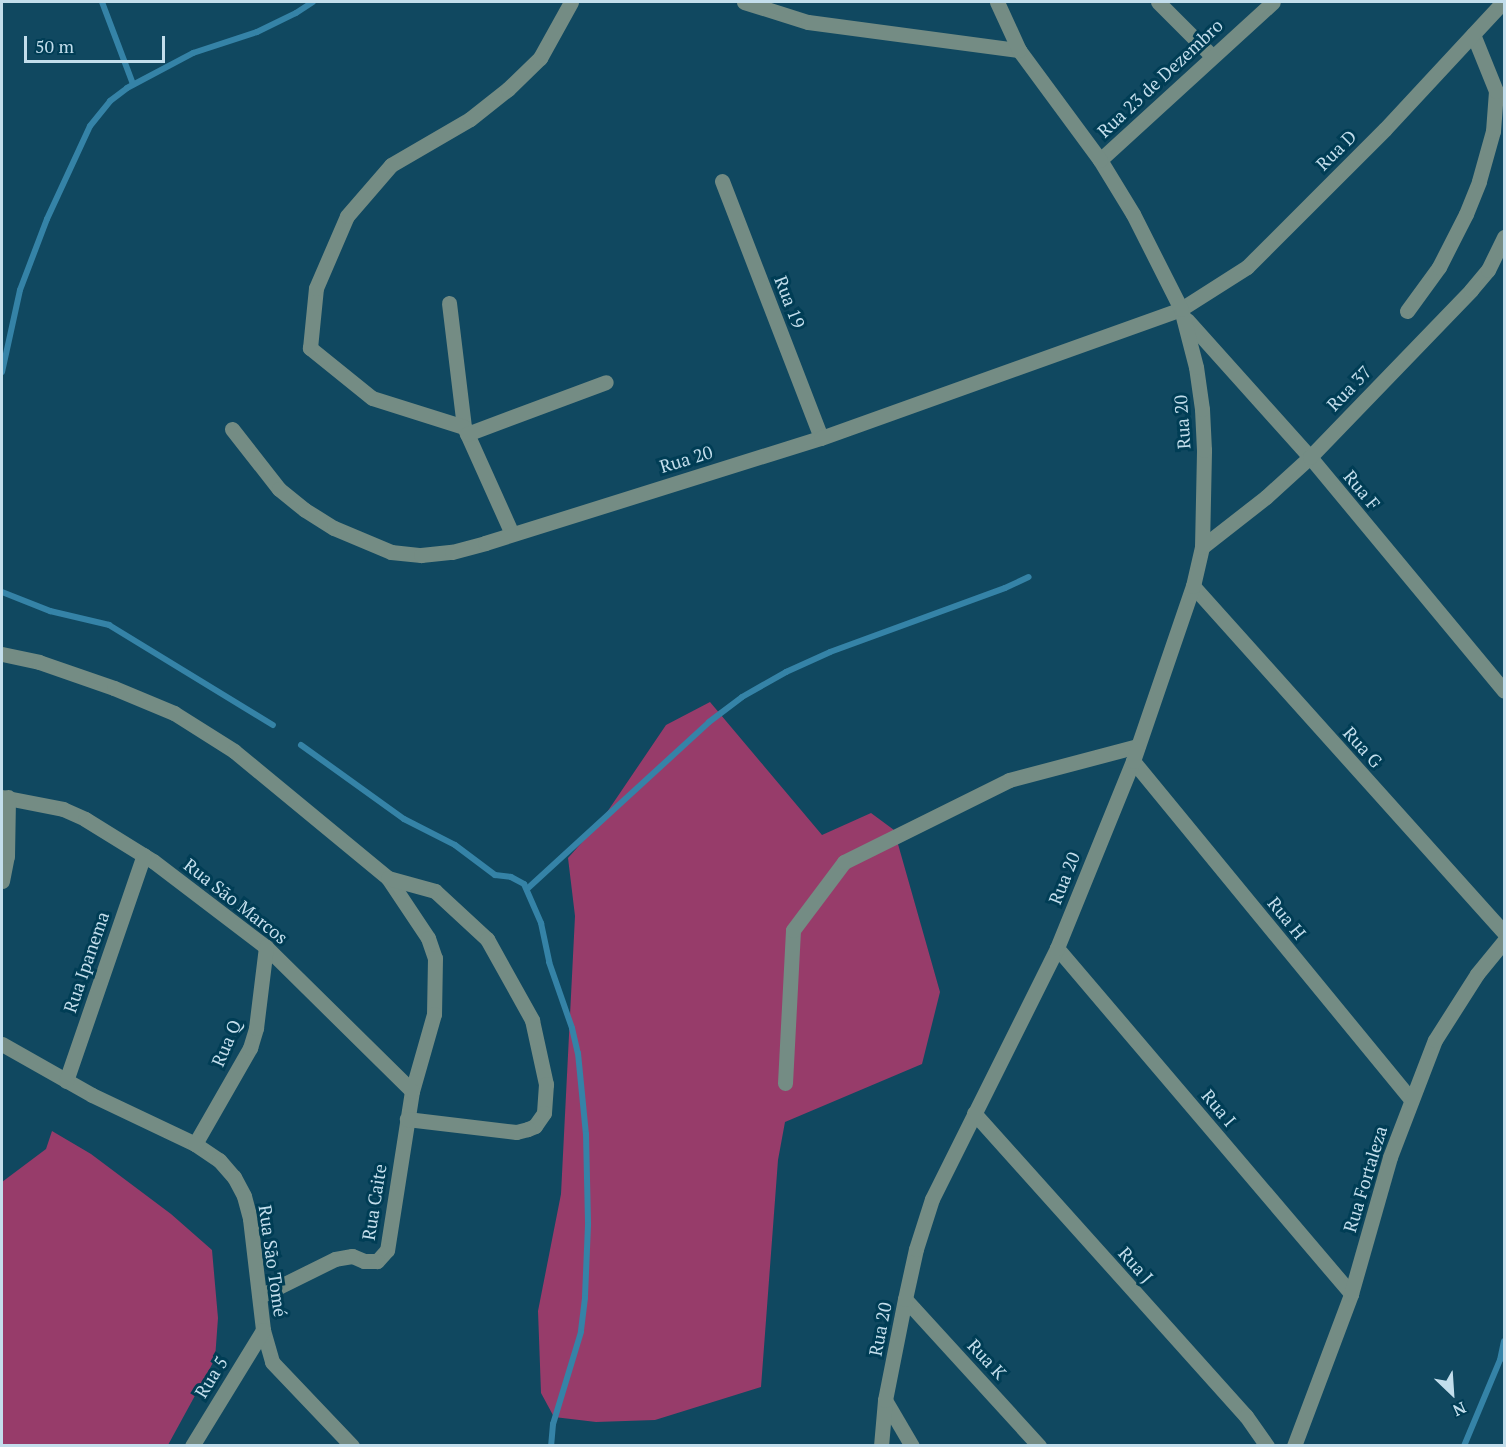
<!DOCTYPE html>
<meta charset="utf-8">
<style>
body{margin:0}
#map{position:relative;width:1506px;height:1447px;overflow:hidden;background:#104860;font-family:"PT Serif",serif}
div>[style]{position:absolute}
.green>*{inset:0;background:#973c6a}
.stream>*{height:6px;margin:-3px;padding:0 3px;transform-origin:3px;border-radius:3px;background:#3583a7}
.minor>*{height:15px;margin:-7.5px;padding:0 7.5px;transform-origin:7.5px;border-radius:7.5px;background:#748c84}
span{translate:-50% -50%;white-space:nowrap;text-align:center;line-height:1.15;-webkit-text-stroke:6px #003d55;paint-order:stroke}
.street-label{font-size:18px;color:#c3deec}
.frame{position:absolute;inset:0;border:3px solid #c3deec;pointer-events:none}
.north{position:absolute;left:1422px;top:1363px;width:60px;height:60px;-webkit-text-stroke:4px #003d55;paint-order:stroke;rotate:155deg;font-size:16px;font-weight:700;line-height:24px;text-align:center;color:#c3deec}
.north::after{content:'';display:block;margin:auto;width:21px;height:27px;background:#c3deec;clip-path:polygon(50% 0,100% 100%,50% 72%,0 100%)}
.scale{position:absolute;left:24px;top:36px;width:141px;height:27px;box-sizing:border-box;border:3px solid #c3deec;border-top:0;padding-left:8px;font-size:18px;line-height:21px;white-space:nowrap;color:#c3deec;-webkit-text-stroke:4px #003d55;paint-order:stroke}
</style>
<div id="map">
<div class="green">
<div style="clip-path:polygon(710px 702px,822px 835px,871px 813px,894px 830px,940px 992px,922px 1064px,785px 1122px,778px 1160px,761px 1387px,655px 1420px,596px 1422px,554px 1417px,541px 1393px,538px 1311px,561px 1194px,575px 916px,568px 858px,601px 821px,666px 725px)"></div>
<div style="clip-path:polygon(52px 1131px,91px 1154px,171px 1214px,212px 1250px,218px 1318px,215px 1359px,168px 1445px,2px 1445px,2px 1182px,46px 1149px)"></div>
</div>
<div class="stream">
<div style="left:102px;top:2px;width:88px;rotate:69.3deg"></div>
<div style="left:2px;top:372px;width:84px;rotate:-77.6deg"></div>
<div style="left:20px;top:290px;width:76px;rotate:-69.2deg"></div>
<div style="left:47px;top:219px;width:102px;rotate:-65.2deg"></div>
<div style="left:90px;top:126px;width:32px;rotate:-51deg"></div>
<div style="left:110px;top:101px;width:21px;rotate:-37deg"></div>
<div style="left:127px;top:88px;width:75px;rotate:-27.9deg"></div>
<div style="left:193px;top:53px;width:67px;rotate:-18.2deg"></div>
<div style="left:257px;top:32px;width:43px;rotate:-26deg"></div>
<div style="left:296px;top:13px;width:20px;rotate:-33deg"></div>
<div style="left:2px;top:592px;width:52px;rotate:21.6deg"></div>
<div style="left:50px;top:611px;width:61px;rotate:13.3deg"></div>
<div style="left:109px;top:625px;width:192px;rotate:31.4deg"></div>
<div style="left:301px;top:745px;width:127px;rotate:35.7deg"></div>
<div style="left:404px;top:819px;width:57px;rotate:27deg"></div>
<div style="left:455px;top:845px;width:50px;rotate:36.9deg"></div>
<div style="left:495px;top:875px;width:16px;rotate:7deg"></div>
<div style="left:511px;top:877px;width:15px;rotate:28deg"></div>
<div style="left:524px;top:884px;width:43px;rotate:66.4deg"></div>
<div style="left:541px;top:923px;width:40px;rotate:78deg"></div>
<div style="left:549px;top:962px;width:70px;rotate:70.8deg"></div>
<div style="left:572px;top:1028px;width:26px;rotate:77deg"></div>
<div style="left:578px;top:1053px;width:81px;rotate:84.4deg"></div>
<div style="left:586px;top:1134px;width:91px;rotate:88.7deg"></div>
<div style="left:588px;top:1225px;width:73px;rotate:92.4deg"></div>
<div style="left:585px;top:1298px;width:34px;rotate:97deg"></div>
<div style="left:581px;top:1332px;width:96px;rotate:106.9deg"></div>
<div style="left:553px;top:1424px;width:22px;rotate:95deg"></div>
<div style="left:527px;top:889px;width:247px;rotate:-42.5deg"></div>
<div style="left:709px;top:722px;width:41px;rotate:-37.1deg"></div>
<div style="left:742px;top:697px;width:51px;rotate:-29.6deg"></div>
<div style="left:786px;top:672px;width:48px;rotate:-24.4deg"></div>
<div style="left:830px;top:652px;width:186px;rotate:-20.1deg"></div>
<div style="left:1005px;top:588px;width:26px;rotate:-25deg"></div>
<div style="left:1464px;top:1446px;width:93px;rotate:-67.3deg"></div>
<div style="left:1500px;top:1360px;width:19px;rotate:-78deg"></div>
</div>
<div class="minor">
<div style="left:744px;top:2px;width:67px;rotate:17.4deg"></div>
<div style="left:808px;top:22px;width:213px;rotate:7.6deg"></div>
<div style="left:1158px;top:2px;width:76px;rotate:45deg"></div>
<div style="left:1100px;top:160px;width:234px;rotate:-42.4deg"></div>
<div style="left:722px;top:181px;width:275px;rotate:68.9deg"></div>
<div style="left:449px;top:303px;width:125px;rotate:83.1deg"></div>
<div style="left:464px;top:427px;width:117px;rotate:65.8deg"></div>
<div style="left:1407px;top:311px;width:54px;rotate:-54deg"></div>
<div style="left:1439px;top:267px;width:59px;rotate:-63deg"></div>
<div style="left:1466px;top:214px;width:35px;rotate:-68deg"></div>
<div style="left:1479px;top:181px;width:52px;rotate:-74.4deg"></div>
<div style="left:1493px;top:131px;width:40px;rotate:-85.7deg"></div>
<div style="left:1496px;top:91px;width:61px;rotate:-112deg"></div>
<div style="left:1187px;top:320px;width:184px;rotate:48.1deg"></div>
<div style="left:1310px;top:457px;width:304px;rotate:50.3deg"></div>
<div style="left:464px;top:427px;width:96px;rotate:-162.5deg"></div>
<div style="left:372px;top:398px;width:80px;rotate:-141.1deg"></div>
<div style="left:310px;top:348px;width:60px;rotate:-84.3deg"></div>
<div style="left:316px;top:288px;width:78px;rotate:-66.7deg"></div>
<div style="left:347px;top:216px;width:67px;rotate:-49.2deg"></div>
<div style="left:391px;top:165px;width:91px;rotate:-30.2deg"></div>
<div style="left:470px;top:119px;width:48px;rotate:-38.3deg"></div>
<div style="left:508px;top:89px;width:45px;rotate:-44.1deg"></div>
<div style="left:540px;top:58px;width:64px;rotate:-61deg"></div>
<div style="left:232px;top:429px;width:76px;rotate:51.9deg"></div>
<div style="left:279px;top:489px;width:33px;rotate:39deg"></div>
<div style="left:305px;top:510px;width:34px;rotate:32deg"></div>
<div style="left:334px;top:528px;width:62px;rotate:22.8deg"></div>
<div style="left:391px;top:552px;width:30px;rotate:6deg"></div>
<div style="left:421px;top:555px;width:31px;rotate:-6deg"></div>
<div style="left:452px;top:552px;width:34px;rotate:-15deg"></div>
<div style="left:485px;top:543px;width:352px;rotate:-17.4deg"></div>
<div style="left:821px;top:438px;width:382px;rotate:-19.7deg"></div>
<div style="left:1181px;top:309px;width:78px;rotate:-32.5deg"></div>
<div style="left:1247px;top:267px;width:195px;rotate:-45deg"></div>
<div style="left:1385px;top:129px;width:173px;rotate:-47.1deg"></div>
<div style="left:467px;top:434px;width:148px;rotate:-20.5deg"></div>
<div style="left:1202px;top:547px;width:81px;rotate:-38deg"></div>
<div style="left:1266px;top:497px;width:59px;rotate:-42.3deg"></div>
<div style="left:1310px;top:457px;width:232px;rotate:-46deg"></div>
<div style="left:1471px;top:290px;width:26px;rotate:-50deg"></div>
<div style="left:1488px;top:270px;width:37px;rotate:-64deg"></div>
<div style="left:1193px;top:586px;width:466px;rotate:48.1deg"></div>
<div style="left:2px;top:654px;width:38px;rotate:12deg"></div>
<div style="left:39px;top:662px;width:79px;rotate:19.1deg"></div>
<div style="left:114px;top:688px;width:65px;rotate:22.6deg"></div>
<div style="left:174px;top:713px;width:71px;rotate:32.3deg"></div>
<div style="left:234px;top:751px;width:200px;rotate:39.5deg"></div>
<div style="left:388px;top:878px;width:72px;rotate:56.3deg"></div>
<div style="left:428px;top:938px;width:21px;rotate:71deg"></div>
<div style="left:435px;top:958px;width:56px;rotate:91deg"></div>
<div style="left:434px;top:1014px;width:80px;rotate:105.9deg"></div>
<div style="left:412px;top:1091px;width:161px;rotate:98.9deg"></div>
<div style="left:387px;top:1250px;width:15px;rotate:132deg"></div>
<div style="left:377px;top:1261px;width:13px;rotate:180deg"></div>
<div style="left:364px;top:1261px;width:13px;rotate:-157deg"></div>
<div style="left:352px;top:1256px;width:17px;rotate:170deg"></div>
<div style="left:335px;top:1259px;width:84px;rotate:153.7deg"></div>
<div style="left:1133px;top:761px;width:438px;rotate:50.6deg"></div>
<div style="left:2px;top:797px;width:62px;rotate:11.1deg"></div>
<div style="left:63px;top:809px;width:24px;rotate:24deg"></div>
<div style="left:85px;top:819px;width:80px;rotate:31.7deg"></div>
<div style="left:153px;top:861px;width:142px;rotate:37.3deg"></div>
<div style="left:266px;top:947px;width:205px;rotate:44.6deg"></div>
<div style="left:388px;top:878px;width:49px;rotate:15.5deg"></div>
<div style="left:435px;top:891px;width:71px;rotate:42.7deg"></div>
<div style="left:487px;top:939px;width:93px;rotate:60.9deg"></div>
<div style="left:532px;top:1020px;width:66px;rotate:77.7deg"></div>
<div style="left:546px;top:1084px;width:29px;rotate:94deg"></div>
<div style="left:544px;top:1113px;width:16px;rotate:125deg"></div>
<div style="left:535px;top:1126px;width:8px;rotate:157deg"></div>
<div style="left:528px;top:1129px;width:12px;rotate:166deg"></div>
<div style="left:516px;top:1132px;width:110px;rotate:-173.2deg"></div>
<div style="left:2px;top:881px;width:25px;rotate:-79deg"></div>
<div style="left:7px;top:856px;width:59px;rotate:-89deg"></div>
<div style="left:1057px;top:948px;width:454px;rotate:49.6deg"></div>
<div style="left:2px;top:1044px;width:103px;rotate:29.5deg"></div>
<div style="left:92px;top:1095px;width:114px;rotate:25.4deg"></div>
<div style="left:195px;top:1144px;width:29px;rotate:34deg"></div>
<div style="left:219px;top:1160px;width:23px;rotate:49deg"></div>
<div style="left:234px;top:1177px;width:21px;rotate:62deg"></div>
<div style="left:244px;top:1196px;width:24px;rotate:75deg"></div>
<div style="left:250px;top:1219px;width:112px;rotate:83.3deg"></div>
<div style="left:263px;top:1330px;width:33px;rotate:74deg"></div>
<div style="left:272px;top:1362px;width:116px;rotate:46.4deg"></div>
<div style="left:66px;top:1081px;width:239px;rotate:-71deg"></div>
<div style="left:785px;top:1083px;width:153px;rotate:-87deg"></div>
<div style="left:793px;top:930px;width:85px;rotate:-53.1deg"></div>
<div style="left:844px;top:862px;width:184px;rotate:-26.4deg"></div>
<div style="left:1009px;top:780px;width:133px;rotate:-14.8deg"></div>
<div style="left:974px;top:1113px;width:407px;rotate:48.1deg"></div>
<div style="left:1246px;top:1416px;width:37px;rotate:55deg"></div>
<div style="left:195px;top:1144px;width:111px;rotate:-60.2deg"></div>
<div style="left:250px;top:1048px;width:21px;rotate:-73deg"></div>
<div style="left:256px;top:1028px;width:82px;rotate:-83deg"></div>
<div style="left:905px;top:1299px;width:199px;rotate:47.6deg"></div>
<div style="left:885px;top:1400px;width:53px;rotate:59.6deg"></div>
<div style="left:192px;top:1446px;width:136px;rotate:-58.5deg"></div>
<div style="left:881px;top:1446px;width:46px;rotate:-85deg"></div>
<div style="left:885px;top:1400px;width:103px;rotate:-78.8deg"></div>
<div style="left:905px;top:1299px;width:51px;rotate:-77.6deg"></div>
<div style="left:916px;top:1249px;width:52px;rotate:-72.3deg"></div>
<div style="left:932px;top:1199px;width:280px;rotate:-63.5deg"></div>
<div style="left:1057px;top:948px;width:202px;rotate:-67.9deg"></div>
<div style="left:1133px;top:761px;width:185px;rotate:-71.1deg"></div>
<div style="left:1193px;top:586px;width:40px;rotate:-77deg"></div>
<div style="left:1202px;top:547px;width:97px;rotate:-88.8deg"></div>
<div style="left:1204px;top:450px;width:41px;rotate:-92.8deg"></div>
<div style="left:1202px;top:409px;width:42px;rotate:-98.1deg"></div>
<div style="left:1196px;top:367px;width:60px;rotate:-104.5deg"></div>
<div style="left:1181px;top:309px;width:106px;rotate:-116.8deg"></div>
<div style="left:1133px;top:214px;width:63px;rotate:-121.4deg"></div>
<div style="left:1100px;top:160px;width:137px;rotate:-126.4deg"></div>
<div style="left:1019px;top:50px;width:53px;rotate:-114.6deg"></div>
<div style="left:1294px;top:1446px;width:162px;rotate:-69.4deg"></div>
<div style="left:1351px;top:1294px;width:142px;rotate:-74.1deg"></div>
<div style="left:1390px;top:1157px;width:125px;rotate:-69deg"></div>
<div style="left:1435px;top:1040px;width:78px;rotate:-57.5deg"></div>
<div style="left:1477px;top:974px;width:43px;rotate:-50.7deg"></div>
</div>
<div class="street-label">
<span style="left:1160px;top:78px;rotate:-43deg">Rua 23 de Dezembro</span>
<span style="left:1336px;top:150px;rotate:-45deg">Rua D</span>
<span style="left:790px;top:302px;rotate:69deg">Rua 19</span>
<span style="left:1349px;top:388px;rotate:-46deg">Rua 37</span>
<span style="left:1182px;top:422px;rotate:-94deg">Rua 20</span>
<span style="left:686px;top:459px;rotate:-17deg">Rua 20</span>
<span style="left:1362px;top:490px;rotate:50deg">Rua F</span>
<span style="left:1363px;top:747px;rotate:48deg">Rua G</span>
<span style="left:1064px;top:878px;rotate:-68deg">Rua 20</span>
<span style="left:236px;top:901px;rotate:38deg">Rua São Marcos</span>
<span style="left:1287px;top:918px;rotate:51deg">Rua H</span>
<span style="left:86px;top:962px;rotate:-71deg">Rua Ipanema</span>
<span style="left:226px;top:1043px;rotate:-67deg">Rua Q</span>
<span style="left:1219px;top:1108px;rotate:50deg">Rua I</span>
<span style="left:1365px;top:1179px;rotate:-73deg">Rua Fortaleza</span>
<span style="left:374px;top:1202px;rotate:-81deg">Rua Caite</span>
<span style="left:273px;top:1261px;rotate:82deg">Rua São Tomé</span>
<span style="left:1136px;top:1265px;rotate:48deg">Rua J</span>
<span style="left:880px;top:1329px;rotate:-79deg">Rua 20</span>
<span style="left:987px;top:1359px;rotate:47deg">Rua K</span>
<span style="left:211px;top:1377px;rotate:-58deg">Rua 5</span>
</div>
<div class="frame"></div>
<div class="north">N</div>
<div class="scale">50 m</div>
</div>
